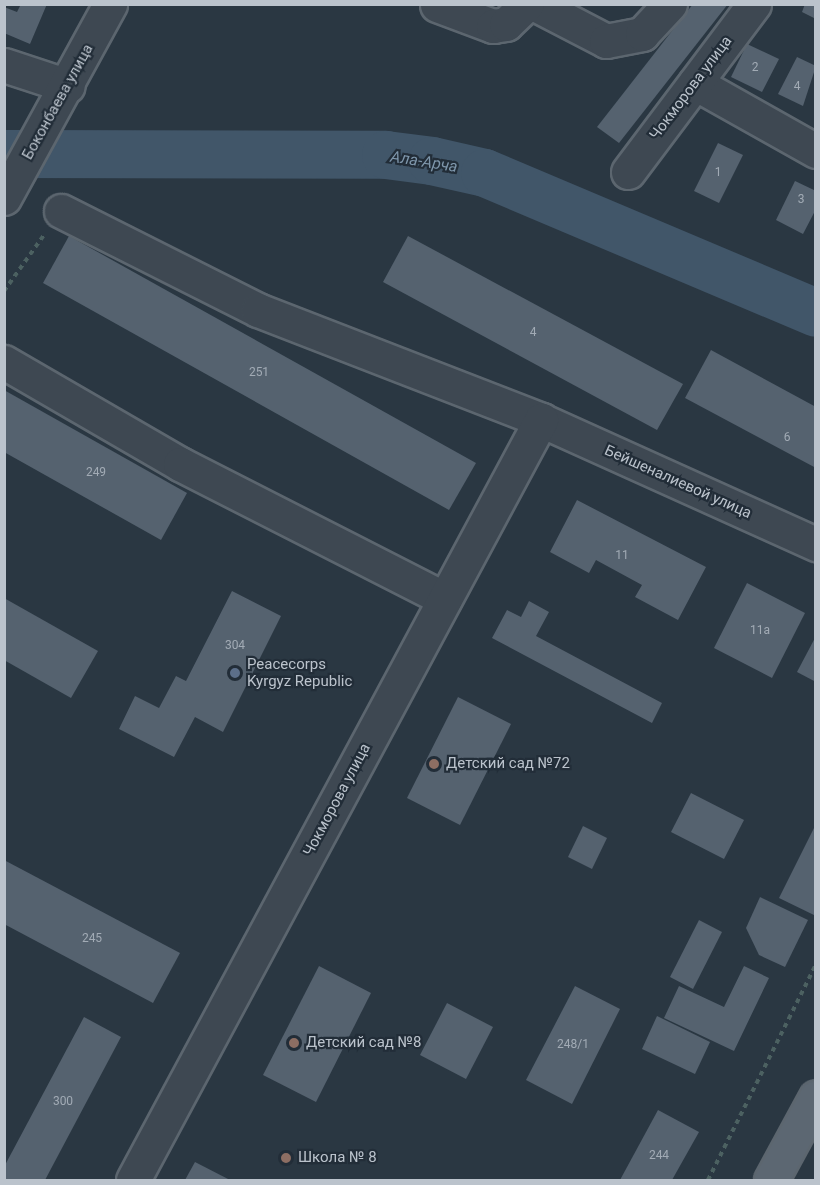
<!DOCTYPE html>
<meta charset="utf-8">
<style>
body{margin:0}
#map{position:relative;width:820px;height:1185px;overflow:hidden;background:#2a3742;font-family:Roboto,sans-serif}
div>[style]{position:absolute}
.river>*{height:48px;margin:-24px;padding:0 24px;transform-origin:24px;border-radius:24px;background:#415669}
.building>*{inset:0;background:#55626f}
.path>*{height:4px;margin-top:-2px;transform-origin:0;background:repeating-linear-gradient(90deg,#4c6161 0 4.5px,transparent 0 9px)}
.roads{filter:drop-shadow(2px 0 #5c666f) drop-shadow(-2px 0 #5c666f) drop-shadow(0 2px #5c666f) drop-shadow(0 -2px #5c666f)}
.minor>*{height:33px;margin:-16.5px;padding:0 16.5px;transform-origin:16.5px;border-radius:16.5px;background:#3e4852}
.major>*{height:33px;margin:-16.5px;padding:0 16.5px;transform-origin:16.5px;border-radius:16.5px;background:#5c6772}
.dots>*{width:16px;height:16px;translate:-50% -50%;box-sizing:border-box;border:3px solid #222d38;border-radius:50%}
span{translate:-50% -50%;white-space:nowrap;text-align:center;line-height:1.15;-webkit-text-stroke:4.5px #222d38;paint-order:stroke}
.number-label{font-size:12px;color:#a2abb5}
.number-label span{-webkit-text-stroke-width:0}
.street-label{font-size:15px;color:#bbc3cc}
.poi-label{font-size:15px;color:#bbc3cc}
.left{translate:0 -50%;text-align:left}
.water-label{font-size:16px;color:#7e96ab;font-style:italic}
.frame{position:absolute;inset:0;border:6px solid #bbc3cc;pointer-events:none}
</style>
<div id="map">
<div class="river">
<div style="left:4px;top:154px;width:382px;rotate:0.1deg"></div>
<div style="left:386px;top:155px;width:46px;rotate:7.4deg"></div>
<div style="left:432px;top:161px;width:54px;rotate:12.8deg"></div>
<div style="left:485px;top:173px;width:359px;rotate:22.9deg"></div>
</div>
<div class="building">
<div style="clip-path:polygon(21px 4px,47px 4px,30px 44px,4px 33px,4px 7px,17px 12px)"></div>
<div style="clip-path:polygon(693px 4px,728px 4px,619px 143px,597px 127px)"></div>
<div style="clip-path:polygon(805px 4px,816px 4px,816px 19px,802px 12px)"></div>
<div style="clip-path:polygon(747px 44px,779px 59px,762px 92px,731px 77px)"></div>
<div style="clip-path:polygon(797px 57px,816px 66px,803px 106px,778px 94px)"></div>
<div style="clip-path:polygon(718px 143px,743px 155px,719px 203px,694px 191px)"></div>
<div style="clip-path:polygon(795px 181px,816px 191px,816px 209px,803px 234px,776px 220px)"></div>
<div style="clip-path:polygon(69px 236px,476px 463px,449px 510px,43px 283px)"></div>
<div style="clip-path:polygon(408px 236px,683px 384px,657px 430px,383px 282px)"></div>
<div style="clip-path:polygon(711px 350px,816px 407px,816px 468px,685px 398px)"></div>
<div style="clip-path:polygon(4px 390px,187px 493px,161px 540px,4px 452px)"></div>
<div style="clip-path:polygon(577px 500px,706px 567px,678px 620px,635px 597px,642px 585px,596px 560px,589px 573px,550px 552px)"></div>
<div style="clip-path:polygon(747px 583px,805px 613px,772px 678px,714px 648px)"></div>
<div style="clip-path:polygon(232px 591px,281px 616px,223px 732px,195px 717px,174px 757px,119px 729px,135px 696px,159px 708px,176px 676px,186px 681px)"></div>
<div style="clip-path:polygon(4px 598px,98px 651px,71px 698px,4px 660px)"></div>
<div style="clip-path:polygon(529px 601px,549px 612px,536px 636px,662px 703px,652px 723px,492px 638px,507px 610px,521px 617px)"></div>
<div style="clip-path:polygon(816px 636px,816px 682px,797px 672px)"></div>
<div style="clip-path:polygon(458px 697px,511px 724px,460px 825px,407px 798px)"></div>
<div style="clip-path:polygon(691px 793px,744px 820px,724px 859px,671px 832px)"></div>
<div style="clip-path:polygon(816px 824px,816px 916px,779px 898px)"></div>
<div style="clip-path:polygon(583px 826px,607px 838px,592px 869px,568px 857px)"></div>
<div style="clip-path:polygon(4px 860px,180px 953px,153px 1003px,4px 924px)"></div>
<div style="clip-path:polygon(760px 897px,808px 920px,785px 967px,759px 955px,746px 928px)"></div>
<div style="clip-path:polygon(699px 920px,722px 932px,693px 989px,670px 977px)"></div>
<div style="clip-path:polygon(319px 966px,371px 993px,316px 1102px,263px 1075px)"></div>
<div style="clip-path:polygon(744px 966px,769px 978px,734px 1051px,664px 1018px,679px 986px,724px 1007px)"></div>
<div style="clip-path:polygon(575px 986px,620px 1009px,572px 1104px,526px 1080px)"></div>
<div style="clip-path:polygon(447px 1003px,493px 1027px,466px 1079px,420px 1055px)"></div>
<div style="clip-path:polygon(657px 1016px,710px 1042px,695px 1074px,642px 1049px)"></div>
<div style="clip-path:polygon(84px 1017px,121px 1037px,45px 1180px,4px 1180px,4px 1167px)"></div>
<div style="clip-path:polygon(658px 1110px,699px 1132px,672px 1180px,620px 1180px)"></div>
<div style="clip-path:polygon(195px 1162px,230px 1180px,185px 1180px)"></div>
</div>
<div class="path">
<div style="left:4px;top:291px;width:69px;rotate:-54.5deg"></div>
<div style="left:708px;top:1180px;width:241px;rotate:-63.4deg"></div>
</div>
<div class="roads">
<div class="minor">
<div style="left:535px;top:4px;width:80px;rotate:27.5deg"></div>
<div style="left:606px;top:41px;width:37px;rotate:-11deg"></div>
<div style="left:642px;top:34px;width:41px;rotate:-47deg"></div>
<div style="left:437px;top:5px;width:60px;rotate:20.6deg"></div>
<div style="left:493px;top:26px;width:13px;rotate:-9deg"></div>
<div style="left:506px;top:24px;width:29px;rotate:-44deg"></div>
<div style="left:4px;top:65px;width:67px;rotate:18.2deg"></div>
<div style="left:695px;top:83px;width:139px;rotate:29.3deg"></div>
<div style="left:628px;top:172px;width:210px;rotate:-53.1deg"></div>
<div style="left:4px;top:198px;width:221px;rotate:-61.3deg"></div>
<div style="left:61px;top:211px;width:220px;rotate:26.7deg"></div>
<div style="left:258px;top:310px;width:304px;rotate:21.2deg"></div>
<div style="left:541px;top:420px;width:302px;rotate:24.3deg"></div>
<div style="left:4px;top:362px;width:203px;rotate:30.1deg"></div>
<div style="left:180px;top:464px;width:297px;rotate:27deg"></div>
<div style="left:133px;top:1180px;width:863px;rotate:-61.77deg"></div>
</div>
<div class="major">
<div style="left:771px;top:1180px;width:94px;rotate:-61.5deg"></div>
</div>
</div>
<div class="dots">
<div style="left:235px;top:673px;background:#5c6f8a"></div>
<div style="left:434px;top:764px;background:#8d6e63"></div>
<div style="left:294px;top:1043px;background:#8d6e63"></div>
<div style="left:286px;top:1158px;background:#8d6e63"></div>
</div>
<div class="number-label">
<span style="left:755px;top:68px">2</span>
<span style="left:797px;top:87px">4</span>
<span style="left:718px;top:173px">1</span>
<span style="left:801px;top:200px">3</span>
<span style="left:533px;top:333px">4</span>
<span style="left:259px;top:373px">251</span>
<span style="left:787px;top:438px">6</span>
<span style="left:96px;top:473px">249</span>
<span style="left:622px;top:556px">11</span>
<span style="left:760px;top:631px">11a</span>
<span style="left:235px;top:646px">304</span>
<span style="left:92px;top:939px">245</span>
<span style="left:573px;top:1045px">248/1</span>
<span style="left:63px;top:1102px">300</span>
<span style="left:659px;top:1156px">244</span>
</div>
<div class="street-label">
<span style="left:691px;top:88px;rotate:-53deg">Чокморова улица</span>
<span style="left:58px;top:102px;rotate:-61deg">Боконбаева улица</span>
<span style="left:678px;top:482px;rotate:24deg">Бейшеналиевой улица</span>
<span style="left:337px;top:800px;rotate:-62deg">Чокморова улица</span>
</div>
<div class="poi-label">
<span class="left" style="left:247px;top:673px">Peacecorps<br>Kyrgyz Republic</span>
<span class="left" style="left:446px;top:764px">Детский сад №72</span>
<span class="left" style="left:306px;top:1043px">Детский сад №8</span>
<span class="left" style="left:298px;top:1158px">Школа № 8</span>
</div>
<div class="water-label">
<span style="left:424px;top:162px;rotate:9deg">Ала-Арча</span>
</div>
<div class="frame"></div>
</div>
